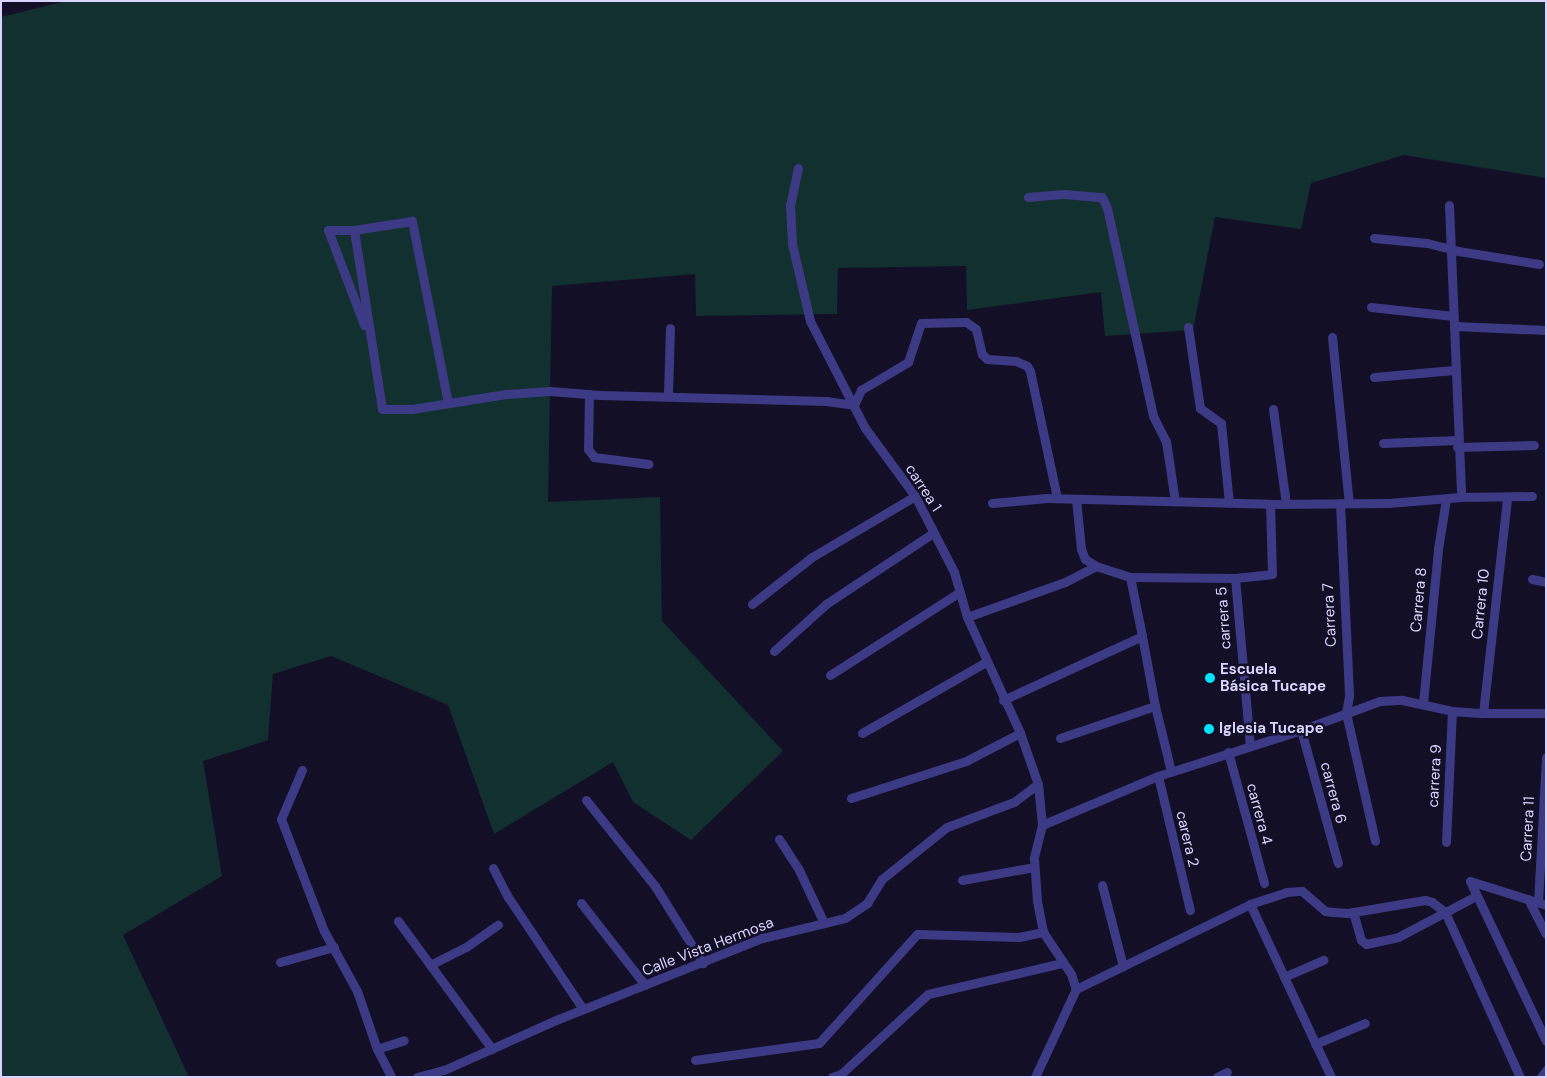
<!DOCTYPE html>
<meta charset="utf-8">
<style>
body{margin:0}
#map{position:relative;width:1547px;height:1078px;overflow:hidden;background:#130f26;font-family:"DM Sans",sans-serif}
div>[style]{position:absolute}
.green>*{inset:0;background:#12302f}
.street>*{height:9px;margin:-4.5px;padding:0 4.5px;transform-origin:4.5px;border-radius:4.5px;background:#3d3a85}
.dots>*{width:14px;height:14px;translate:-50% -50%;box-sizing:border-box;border:2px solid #130f26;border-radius:50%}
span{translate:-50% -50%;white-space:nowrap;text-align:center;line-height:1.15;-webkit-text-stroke:5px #130f26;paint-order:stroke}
.street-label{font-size:15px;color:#d9d4ff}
.poi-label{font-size:15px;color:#d9d4ff;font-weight:700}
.left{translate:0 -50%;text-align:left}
.frame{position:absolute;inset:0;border:2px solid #d9d4ff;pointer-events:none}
</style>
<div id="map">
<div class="green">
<div style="clip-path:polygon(66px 1px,1546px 1px,1546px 178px,1404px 155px,1311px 183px,1301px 229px,1215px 217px,1193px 330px,1105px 336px,1101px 292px,967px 310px,966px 266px,838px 268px,837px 314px,696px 316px,695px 274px,552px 286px,548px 502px,660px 497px,662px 621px,783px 751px,691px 840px,633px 802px,613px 762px,494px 834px,448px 705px,331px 656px,273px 674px,268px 740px,203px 761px,222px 876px,123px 935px,189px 1077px,1px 1077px,1px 17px)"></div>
</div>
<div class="street">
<div style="left:798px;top:168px;width:38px;rotate:102deg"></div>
<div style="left:790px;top:205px;width:39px;rotate:87deg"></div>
<div style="left:792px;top:244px;width:79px;rotate:76.8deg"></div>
<div style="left:810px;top:321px;width:120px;rotate:62.8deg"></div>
<div style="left:865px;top:428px;width:84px;rotate:53.7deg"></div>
<div style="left:915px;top:496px;width:85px;rotate:62.8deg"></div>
<div style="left:954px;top:572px;width:47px;rotate:73.9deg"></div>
<div style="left:967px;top:617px;width:128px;rotate:65.4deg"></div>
<div style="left:1020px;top:733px;width:54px;rotate:70.6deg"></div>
<div style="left:1038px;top:784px;width:41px;rotate:84.4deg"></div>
<div style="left:1042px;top:825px;width:34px;rotate:104deg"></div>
<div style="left:1034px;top:858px;width:43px;rotate:86deg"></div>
<div style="left:1037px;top:901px;width:32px;rotate:79deg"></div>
<div style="left:1043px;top:932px;width:50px;rotate:56.3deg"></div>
<div style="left:1071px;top:974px;width:16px;rotate:72deg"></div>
<div style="left:1076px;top:989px;width:97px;rotate:115deg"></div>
<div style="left:1028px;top:197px;width:36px;rotate:-5deg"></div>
<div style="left:1064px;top:194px;width:38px;rotate:5deg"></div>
<div style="left:1102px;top:197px;width:12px;rotate:66deg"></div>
<div style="left:1107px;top:208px;width:213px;rotate:77.5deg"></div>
<div style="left:1153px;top:416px;width:28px;rotate:63deg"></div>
<div style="left:1166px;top:441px;width:61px;rotate:81.5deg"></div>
<div style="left:1449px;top:205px;width:292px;rotate:87.6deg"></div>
<div style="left:354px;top:230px;width:26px;rotate:180deg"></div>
<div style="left:328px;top:230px;width:102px;rotate:69.2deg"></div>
<div style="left:1374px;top:238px;width:53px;rotate:5.4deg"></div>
<div style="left:1427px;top:243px;width:32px;rotate:14deg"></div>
<div style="left:1458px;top:251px;width:82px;rotate:9.1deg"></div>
<div style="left:1371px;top:307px;width:83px;rotate:6.2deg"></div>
<div style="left:1454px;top:326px;width:92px;rotate:2.5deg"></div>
<div style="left:1188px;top:327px;width:82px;rotate:81.6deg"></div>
<div style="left:1200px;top:408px;width:26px;rotate:36deg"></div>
<div style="left:1221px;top:423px;width:80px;rotate:84.3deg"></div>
<div style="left:1332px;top:337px;width:167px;rotate:84.2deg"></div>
<div style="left:1374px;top:377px;width:80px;rotate:-5deg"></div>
<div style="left:589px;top:394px;width:55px;rotate:91deg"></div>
<div style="left:588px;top:449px;width:10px;rotate:53deg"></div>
<div style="left:594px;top:457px;width:55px;rotate:7.3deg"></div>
<div style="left:668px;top:395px;width:67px;rotate:-88.3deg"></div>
<div style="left:448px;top:403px;width:186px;rotate:-101.2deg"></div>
<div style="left:412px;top:221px;width:59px;rotate:171.2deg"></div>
<div style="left:354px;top:230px;width:181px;rotate:81.1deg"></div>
<div style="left:382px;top:409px;width:30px"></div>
<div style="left:412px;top:409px;width:95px;rotate:-9.1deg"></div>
<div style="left:506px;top:394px;width:44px;rotate:-3.9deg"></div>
<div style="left:550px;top:391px;width:50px;rotate:4.6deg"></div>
<div style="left:600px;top:395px;width:226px;rotate:1.5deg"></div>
<div style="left:826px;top:401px;width:28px;rotate:8deg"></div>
<div style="left:854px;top:405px;width:17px;rotate:-65deg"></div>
<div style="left:861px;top:390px;width:55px;rotate:-30.8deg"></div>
<div style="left:908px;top:362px;width:41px;rotate:-71.6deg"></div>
<div style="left:921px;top:323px;width:45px;rotate:-1.3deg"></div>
<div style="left:966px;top:322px;width:12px;rotate:35deg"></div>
<div style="left:976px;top:329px;width:26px;rotate:77deg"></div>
<div style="left:982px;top:354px;width:7px;rotate:45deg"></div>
<div style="left:987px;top:359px;width:29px;rotate:4deg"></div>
<div style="left:1016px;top:361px;width:12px;rotate:24deg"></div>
<div style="left:1027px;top:366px;width:6px;rotate:59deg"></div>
<div style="left:1030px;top:371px;width:130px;rotate:78deg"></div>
<div style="left:1273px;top:409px;width:96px;rotate:82.2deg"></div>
<div style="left:1383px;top:443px;width:74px;rotate:-2.3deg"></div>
<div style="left:1457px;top:447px;width:77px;rotate:-1.5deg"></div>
<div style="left:1076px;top:499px;width:50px;rotate:84.3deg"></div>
<div style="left:1081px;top:549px;width:11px;rotate:68deg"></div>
<div style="left:1085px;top:559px;width:13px;rotate:32deg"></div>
<div style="left:992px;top:503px;width:55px;rotate:-5.2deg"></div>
<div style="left:1047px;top:498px;width:223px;rotate:1.5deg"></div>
<div style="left:1270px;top:504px;width:119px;rotate:-0.5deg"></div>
<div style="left:1389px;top:503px;width:72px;rotate:-4.8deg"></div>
<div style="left:1461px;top:497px;width:71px;rotate:-0.8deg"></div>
<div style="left:1340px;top:503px;width:193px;rotate:87.3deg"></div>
<div style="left:1349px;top:696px;width:17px;rotate:100deg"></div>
<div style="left:1346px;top:713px;width:131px;rotate:77.2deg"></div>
<div style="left:1235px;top:578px;width:169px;rotate:84.9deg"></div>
<div style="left:1532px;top:579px;width:14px;rotate:12deg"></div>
<div style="left:752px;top:604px;width:76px;rotate:-38.1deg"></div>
<div style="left:812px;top:557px;width:120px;rotate:-30.6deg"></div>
<div style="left:967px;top:617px;width:104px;rotate:-19.7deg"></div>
<div style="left:1065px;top:582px;width:35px;rotate:-27deg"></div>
<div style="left:1096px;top:566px;width:36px;rotate:18deg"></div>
<div style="left:1130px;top:577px;width:105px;rotate:0.5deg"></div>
<div style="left:1235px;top:578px;width:37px;rotate:-6deg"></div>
<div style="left:1272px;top:574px;width:70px;rotate:-91.6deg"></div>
<div style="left:1142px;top:636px;width:71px;rotate:79.5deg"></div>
<div style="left:774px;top:651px;width:70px;rotate:-42.1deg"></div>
<div style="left:826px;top:604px;width:128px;rotate:-33.6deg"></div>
<div style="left:830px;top:675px;width:154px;rotate:-32.6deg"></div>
<div style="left:1003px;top:700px;width:153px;rotate:-24.7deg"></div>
<div style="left:1142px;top:636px;width:60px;rotate:-101.5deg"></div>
<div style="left:1423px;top:703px;width:155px;rotate:-84.4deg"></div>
<div style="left:1438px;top:549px;width:51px;rotate:-80.9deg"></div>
<div style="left:1483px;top:713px;width:216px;rotate:-83.6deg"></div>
<div style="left:1301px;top:730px;width:138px;rotate:74.5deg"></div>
<div style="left:862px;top:733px;width:143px;rotate:-29.8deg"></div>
<div style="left:1060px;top:738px;width:100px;rotate:-18.6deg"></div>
<div style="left:1155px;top:706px;width:67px;rotate:76.2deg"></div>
<div style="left:1228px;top:752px;width:136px;rotate:74.6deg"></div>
<div style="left:302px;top:770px;width:53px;rotate:113.2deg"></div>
<div style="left:281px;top:819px;width:120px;rotate:69deg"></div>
<div style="left:324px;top:931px;width:68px;rotate:61.2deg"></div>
<div style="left:357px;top:991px;width:61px;rotate:71deg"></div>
<div style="left:377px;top:1049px;width:31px;rotate:63deg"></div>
<div style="left:1158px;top:776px;width:138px;rotate:76.6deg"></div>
<div style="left:851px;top:798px;width:121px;rotate:-17.8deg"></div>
<div style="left:966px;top:761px;width:61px;rotate:-27.4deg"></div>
<div style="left:586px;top:800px;width:110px;rotate:51.3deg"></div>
<div style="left:655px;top:886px;width:91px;rotate:58.1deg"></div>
<div style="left:1042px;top:825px;width:126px;rotate:-22.9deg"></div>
<div style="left:1158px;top:776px;width:150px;rotate:-17.8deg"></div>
<div style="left:1301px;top:730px;width:84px;rotate:-20.2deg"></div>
<div style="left:1380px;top:701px;width:22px;rotate:-3deg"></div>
<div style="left:1402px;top:700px;width:51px;rotate:12.4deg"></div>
<div style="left:1452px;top:711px;width:31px;rotate:4deg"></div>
<div style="left:1483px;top:713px;width:63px"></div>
<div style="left:779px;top:839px;width:35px;rotate:57deg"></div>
<div style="left:798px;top:868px;width:61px;rotate:64.7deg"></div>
<div style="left:1446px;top:842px;width:131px;rotate:-87.4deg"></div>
<div style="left:493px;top:868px;width:33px;rotate:63deg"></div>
<div style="left:508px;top:897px;width:135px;rotate:56.2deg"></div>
<div style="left:962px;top:880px;width:73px;rotate:-10.2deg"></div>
<div style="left:1470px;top:881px;width:177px;rotate:64.6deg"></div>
<div style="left:1470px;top:881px;width:80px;rotate:17.5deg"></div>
<div style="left:1102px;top:885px;width:84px;rotate:75.5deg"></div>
<div style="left:1528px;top:899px;width:39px;rotate:63deg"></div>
<div style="left:1538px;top:902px;width:145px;rotate:-86.8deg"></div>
<div style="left:581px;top:903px;width:104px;rotate:52deg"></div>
<div style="left:1250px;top:904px;width:38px;rotate:-18deg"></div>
<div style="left:1286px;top:892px;width:16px;rotate:-4deg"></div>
<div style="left:1302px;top:891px;width:30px;rotate:41deg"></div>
<div style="left:1325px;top:911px;width:8px;rotate:7deg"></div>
<div style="left:1333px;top:912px;width:15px;rotate:4deg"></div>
<div style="left:1348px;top:913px;width:78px;rotate:-9.6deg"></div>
<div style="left:1425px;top:900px;width:7px;rotate:16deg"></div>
<div style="left:1432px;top:902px;width:16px;rotate:38deg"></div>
<div style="left:1445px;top:912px;width:181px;rotate:65.6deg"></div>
<div style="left:1353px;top:912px;width:29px;rotate:74deg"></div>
<div style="left:1361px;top:940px;width:6px;rotate:39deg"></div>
<div style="left:1366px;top:944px;width:33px;rotate:-12deg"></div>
<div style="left:1398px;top:937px;width:88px;rotate:-27.7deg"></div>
<div style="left:398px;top:921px;width:159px;rotate:53.7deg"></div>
<div style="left:280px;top:962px;width:56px;rotate:-15.5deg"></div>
<div style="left:430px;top:965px;width:40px;rotate:-26.6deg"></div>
<div style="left:466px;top:947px;width:39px;rotate:-35deg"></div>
<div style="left:1284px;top:977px;width:43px;rotate:-23.6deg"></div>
<div style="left:1076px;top:989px;width:194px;rotate:-26deg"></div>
<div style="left:1250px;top:904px;width:191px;rotate:64.9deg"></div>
<div style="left:1315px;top:1044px;width:54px;rotate:-22.8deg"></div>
<div style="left:377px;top:1049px;width:28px;rotate:-18deg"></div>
<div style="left:695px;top:1060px;width:125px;rotate:-7.8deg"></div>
<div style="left:819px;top:1043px;width:147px;rotate:-48deg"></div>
<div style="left:917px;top:934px;width:102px;rotate:1.7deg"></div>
<div style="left:1019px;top:937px;width:25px;rotate:-12deg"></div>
<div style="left:417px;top:1077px;width:28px;rotate:-15deg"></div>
<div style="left:444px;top:1070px;width:123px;rotate:-24.1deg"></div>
<div style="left:556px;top:1020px;width:222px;rotate:-21.7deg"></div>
<div style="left:762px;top:938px;width:85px;rotate:-13.5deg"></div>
<div style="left:845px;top:918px;width:27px;rotate:-34deg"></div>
<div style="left:867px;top:903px;width:28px;rotate:-58deg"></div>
<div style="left:882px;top:879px;width:83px;rotate:-38.7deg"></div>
<div style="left:947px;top:827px;width:72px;rotate:-20.5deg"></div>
<div style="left:1014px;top:802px;width:30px;rotate:-37deg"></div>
<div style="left:832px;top:1077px;width:9px;rotate:-18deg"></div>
<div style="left:841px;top:1074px;width:118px;rotate:-42.6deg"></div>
<div style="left:928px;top:994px;width:138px;rotate:-13deg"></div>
<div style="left:1217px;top:1077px;width:11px;rotate:-27deg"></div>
<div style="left:1541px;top:1077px;width:9px;rotate:-54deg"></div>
</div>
<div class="dots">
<div style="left:1210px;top:678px;background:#00e5ff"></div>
<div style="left:1209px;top:729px;background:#00e5ff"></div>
</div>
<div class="street-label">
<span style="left:923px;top:488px;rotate:57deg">carrea 1</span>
<span style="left:1419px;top:600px;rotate:-85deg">Carrera 8</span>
<span style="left:1481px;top:604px;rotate:-84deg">Carrera 10</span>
<span style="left:1330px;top:615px;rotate:-93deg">Carrera 7</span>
<span style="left:1224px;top:618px;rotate:-94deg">carrera 5</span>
<span style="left:1435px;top:776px;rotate:-87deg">carrera 9</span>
<span style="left:1333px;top:793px;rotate:75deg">carrera 6</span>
<span style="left:1259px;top:814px;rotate:75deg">carrera 4</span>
<span style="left:1528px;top:829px;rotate:-87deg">Carrera 11</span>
<span style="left:1187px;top:839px;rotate:77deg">carera 2</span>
<span style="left:708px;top:947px;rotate:-21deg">Calle Vista Hermosa</span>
</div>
<div class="poi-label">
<span class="left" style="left:1220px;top:678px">Escuela<br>Básica Tucape</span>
<span class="left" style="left:1219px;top:729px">Iglesia Tucape</span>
</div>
<div class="frame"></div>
</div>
